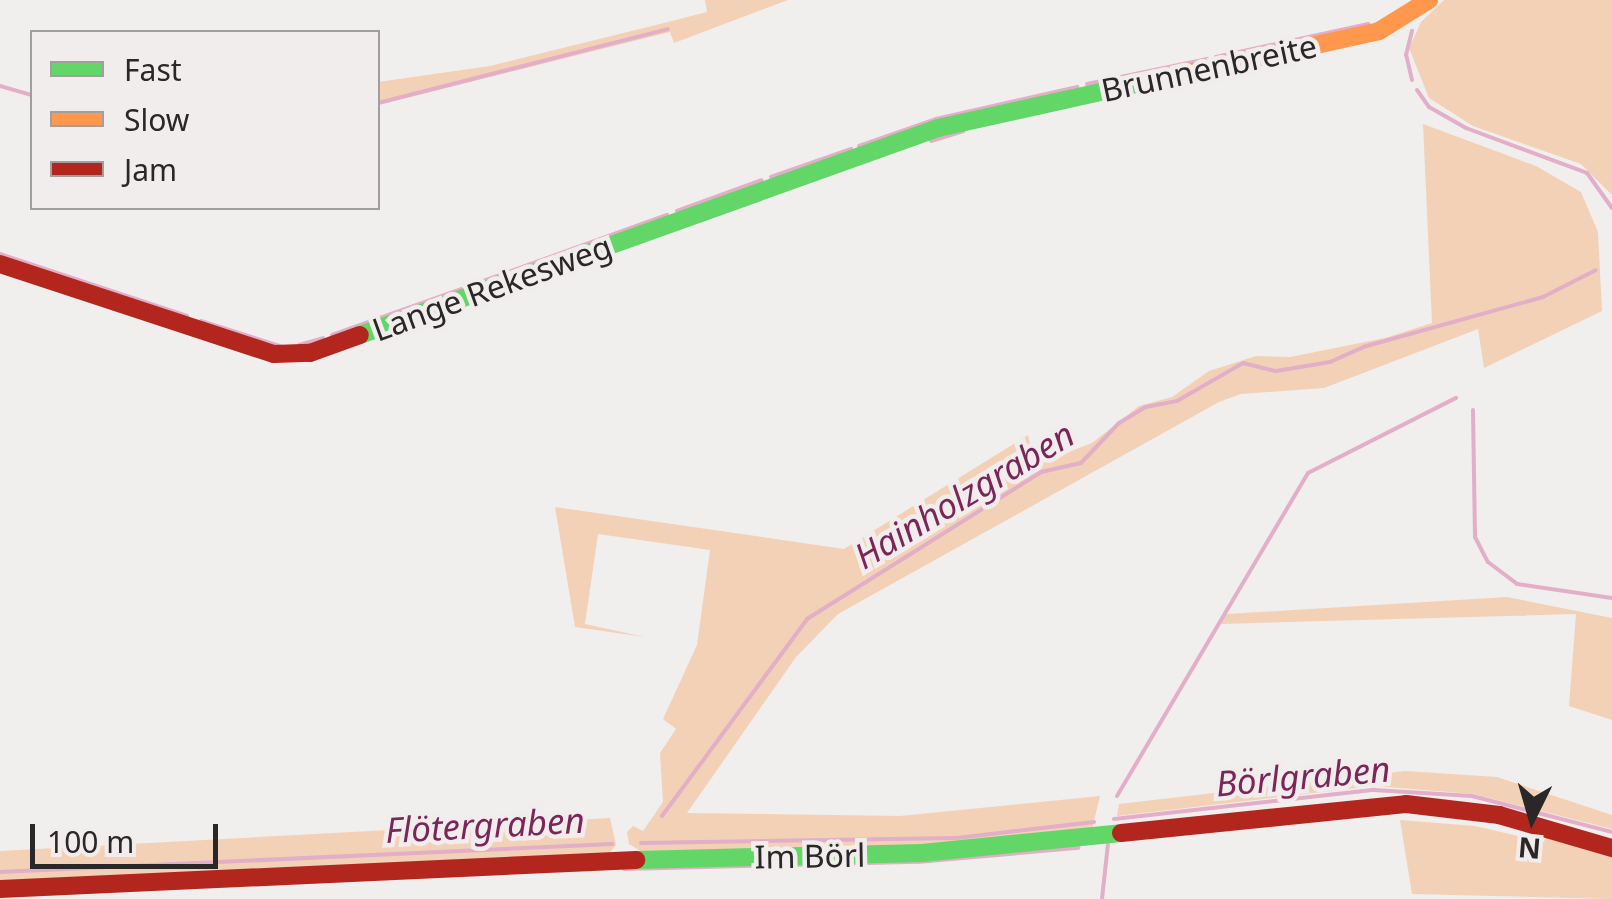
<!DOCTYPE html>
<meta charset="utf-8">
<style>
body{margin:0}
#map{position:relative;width:1612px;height:899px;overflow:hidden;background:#f1eeee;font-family:"Noto Sans",sans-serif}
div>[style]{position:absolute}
.green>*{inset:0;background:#f3d1b6}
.stream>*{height:4px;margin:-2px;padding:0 2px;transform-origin:2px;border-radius:2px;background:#e2aec8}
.fast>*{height:18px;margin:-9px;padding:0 9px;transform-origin:9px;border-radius:9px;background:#63d668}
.slow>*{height:18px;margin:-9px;padding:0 9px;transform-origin:9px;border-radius:9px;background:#ff974d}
.jam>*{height:18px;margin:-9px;padding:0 9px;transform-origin:9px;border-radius:9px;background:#b3261e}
span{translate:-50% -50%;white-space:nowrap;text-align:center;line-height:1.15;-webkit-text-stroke:9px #f2eded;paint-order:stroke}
.street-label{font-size:32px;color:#292727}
.water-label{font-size:35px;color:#7c2658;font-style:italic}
.legend{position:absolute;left:30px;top:30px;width:350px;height:180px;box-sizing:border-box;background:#f2eded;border:2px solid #a29e9e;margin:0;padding:12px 18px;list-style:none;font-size:30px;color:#292727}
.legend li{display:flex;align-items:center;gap:20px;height:50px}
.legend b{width:50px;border:2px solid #a29e9e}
.north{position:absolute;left:1482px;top:769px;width:100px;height:100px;-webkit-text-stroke:8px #f2eded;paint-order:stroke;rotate:185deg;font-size:28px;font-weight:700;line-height:40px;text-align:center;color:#292727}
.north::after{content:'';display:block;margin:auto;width:35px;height:45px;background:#292727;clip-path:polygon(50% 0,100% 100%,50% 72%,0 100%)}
.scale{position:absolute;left:30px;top:824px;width:188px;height:45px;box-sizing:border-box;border:5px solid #292727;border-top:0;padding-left:12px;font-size:30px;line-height:35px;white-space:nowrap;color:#292727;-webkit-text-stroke:8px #f2eded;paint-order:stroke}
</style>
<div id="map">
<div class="green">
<div style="clip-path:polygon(705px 0,788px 0,674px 43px,670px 32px,378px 105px,378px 82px,490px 66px,668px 22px,707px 12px)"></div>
<div style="clip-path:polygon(1444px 0,1612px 0,1612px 195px,1581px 164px,1473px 126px,1429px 98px,1409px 48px,1421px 22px)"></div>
<div style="clip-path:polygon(1423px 124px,1536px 166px,1581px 192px,1598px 232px,1602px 311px,1484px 368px,1478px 329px,1324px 388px,1241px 394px,1219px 402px,838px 614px,796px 657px,687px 813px,900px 816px,1100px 796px,1091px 833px,1008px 844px,647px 855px,629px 844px,627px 832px,633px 826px,643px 831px,663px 802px,660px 753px,676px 729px,663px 719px,697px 645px,710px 550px,598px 534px,585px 624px,645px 637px,575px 627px,555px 507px,844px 549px,1028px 435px,1035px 465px,1092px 443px,1139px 406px,1172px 397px,1209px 371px,1256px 356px,1290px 357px,1385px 338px,1432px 323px)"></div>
<div style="clip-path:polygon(1507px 597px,1612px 618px,1612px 720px,1569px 706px,1576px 614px,1221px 624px,1227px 614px)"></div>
<div style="clip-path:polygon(1405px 771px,1497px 777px,1612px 815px,1612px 829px,1473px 794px,1374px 786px,1117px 816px,1119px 804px)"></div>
<div style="clip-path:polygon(610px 818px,616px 845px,607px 856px,0 883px,0 851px)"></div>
<div style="clip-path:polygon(1400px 820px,1475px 826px,1544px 842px,1547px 832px,1612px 853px,1612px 899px,1412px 894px)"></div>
</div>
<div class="stream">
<div style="left:1216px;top:57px;width:156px;rotate:-12.2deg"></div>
<div style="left:1412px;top:80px;width:26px;rotate:-103deg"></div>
<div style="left:1406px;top:55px;width:25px;rotate:-76deg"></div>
<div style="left:1087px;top:84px;width:123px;rotate:-11.8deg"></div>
<div style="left:0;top:86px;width:33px;rotate:16deg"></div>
<div style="left:1417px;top:90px;width:21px;rotate:55deg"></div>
<div style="left:1429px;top:107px;width:43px;rotate:29.6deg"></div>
<div style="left:1466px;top:128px;width:129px;rotate:20.4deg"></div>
<div style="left:1587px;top:173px;width:43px;rotate:54.5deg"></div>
<div style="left:378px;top:103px;width:299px;rotate:-14.3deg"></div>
<div style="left:931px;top:141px;width:34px;rotate:-17deg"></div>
<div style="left:859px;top:146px;width:82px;rotate:-19.3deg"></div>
<div style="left:936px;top:119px;width:145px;rotate:-12.8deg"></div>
<div style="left:771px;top:177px;width:85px;rotate:-19.3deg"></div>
<div style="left:677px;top:211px;width:90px;rotate:-20deg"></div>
<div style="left:0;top:254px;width:197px;rotate:18.3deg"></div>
<div style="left:475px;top:284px;width:204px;rotate:-19.8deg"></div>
<div style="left:201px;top:321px;width:83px;rotate:17.6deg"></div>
<div style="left:332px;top:335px;width:137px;rotate:-19.6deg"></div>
<div style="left:299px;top:345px;width:25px;rotate:-16deg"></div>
<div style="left:1473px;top:410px;width:127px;rotate:89.1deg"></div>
<div style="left:1475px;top:537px;width:28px;rotate:63deg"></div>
<div style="left:1488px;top:562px;width:36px;rotate:37deg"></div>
<div style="left:1517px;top:584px;width:96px;rotate:8.4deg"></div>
<div style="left:1117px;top:796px;width:375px;rotate:-59.4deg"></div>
<div style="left:1308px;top:473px;width:166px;rotate:-26.9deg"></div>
<div style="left:662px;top:816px;width:245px;rotate:-53.6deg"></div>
<div style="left:807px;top:619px;width:276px;rotate:-32.1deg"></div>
<div style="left:1041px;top:472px;width:41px;rotate:-12.7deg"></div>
<div style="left:1081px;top:463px;width:55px;rotate:-46.5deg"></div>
<div style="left:1119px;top:423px;width:31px;rotate:-31deg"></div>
<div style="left:1146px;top:407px;width:32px;rotate:-11deg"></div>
<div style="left:1177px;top:401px;width:76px;rotate:-29.9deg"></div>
<div style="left:1243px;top:363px;width:34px;rotate:14deg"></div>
<div style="left:1276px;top:371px;width:55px;rotate:-9.5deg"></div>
<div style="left:1330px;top:362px;width:36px;rotate:-24deg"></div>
<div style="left:1363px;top:347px;width:187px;rotate:-15.5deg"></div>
<div style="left:1543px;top:297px;width:59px;rotate:-27deg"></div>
<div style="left:1114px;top:819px;width:262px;rotate:-6.4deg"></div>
<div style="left:1374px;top:790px;width:98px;rotate:3.5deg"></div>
<div style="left:1472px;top:796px;width:145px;rotate:14.4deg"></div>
<div style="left:641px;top:843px;width:316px;rotate:-0.9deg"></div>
<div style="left:957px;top:838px;width:138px;rotate:-6.7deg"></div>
<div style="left:624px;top:869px;width:293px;rotate:-1.4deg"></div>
<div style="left:917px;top:862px;width:162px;rotate:-5deg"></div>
<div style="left:0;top:872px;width:613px;rotate:-2.62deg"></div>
<div style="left:1102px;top:899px;width:55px;rotate:-83.8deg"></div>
</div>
<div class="fast">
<div style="left:360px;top:335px;width:614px;rotate:-19.7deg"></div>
<div style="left:938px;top:128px;width:222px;rotate:-12.5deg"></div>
<div style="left:636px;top:860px;width:286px;rotate:-1.4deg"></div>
<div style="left:922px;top:853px;width:200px;rotate:-5.7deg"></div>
</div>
<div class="slow">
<div style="left:1155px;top:80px;width:229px;rotate:-12.3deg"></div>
<div style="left:1379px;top:31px;width:59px;rotate:-31.8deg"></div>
</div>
<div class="jam">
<div style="left:0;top:264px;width:288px;rotate:18.2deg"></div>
<div style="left:274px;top:354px;width:36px;rotate:-2deg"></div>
<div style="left:310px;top:353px;width:53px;rotate:-19.8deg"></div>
<div style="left:1121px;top:833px;width:286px;rotate:-5.8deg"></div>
<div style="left:1406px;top:804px;width:94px;rotate:6.7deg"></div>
<div style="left:1499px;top:815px;width:118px;rotate:16.3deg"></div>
<div style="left:0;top:889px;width:637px;rotate:-2.61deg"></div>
</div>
<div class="street-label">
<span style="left:1209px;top:68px;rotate:-12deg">Brunnenbreite</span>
<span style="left:492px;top:288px;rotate:-20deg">Lange Rekesweg</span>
<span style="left:810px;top:856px;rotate:-1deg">Im Börl</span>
</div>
<div class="water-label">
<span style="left:964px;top:495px;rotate:-31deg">Hainholzgraben</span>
<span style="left:1303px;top:776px;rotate:-5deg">Börlgraben</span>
<span style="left:485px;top:825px;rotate:-3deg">Flötergraben</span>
</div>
<ul class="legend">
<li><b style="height:12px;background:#63d668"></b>Fast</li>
<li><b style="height:12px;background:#ff974d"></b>Slow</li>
<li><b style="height:12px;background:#b3261e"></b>Jam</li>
</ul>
<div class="north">N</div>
<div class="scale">100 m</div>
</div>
